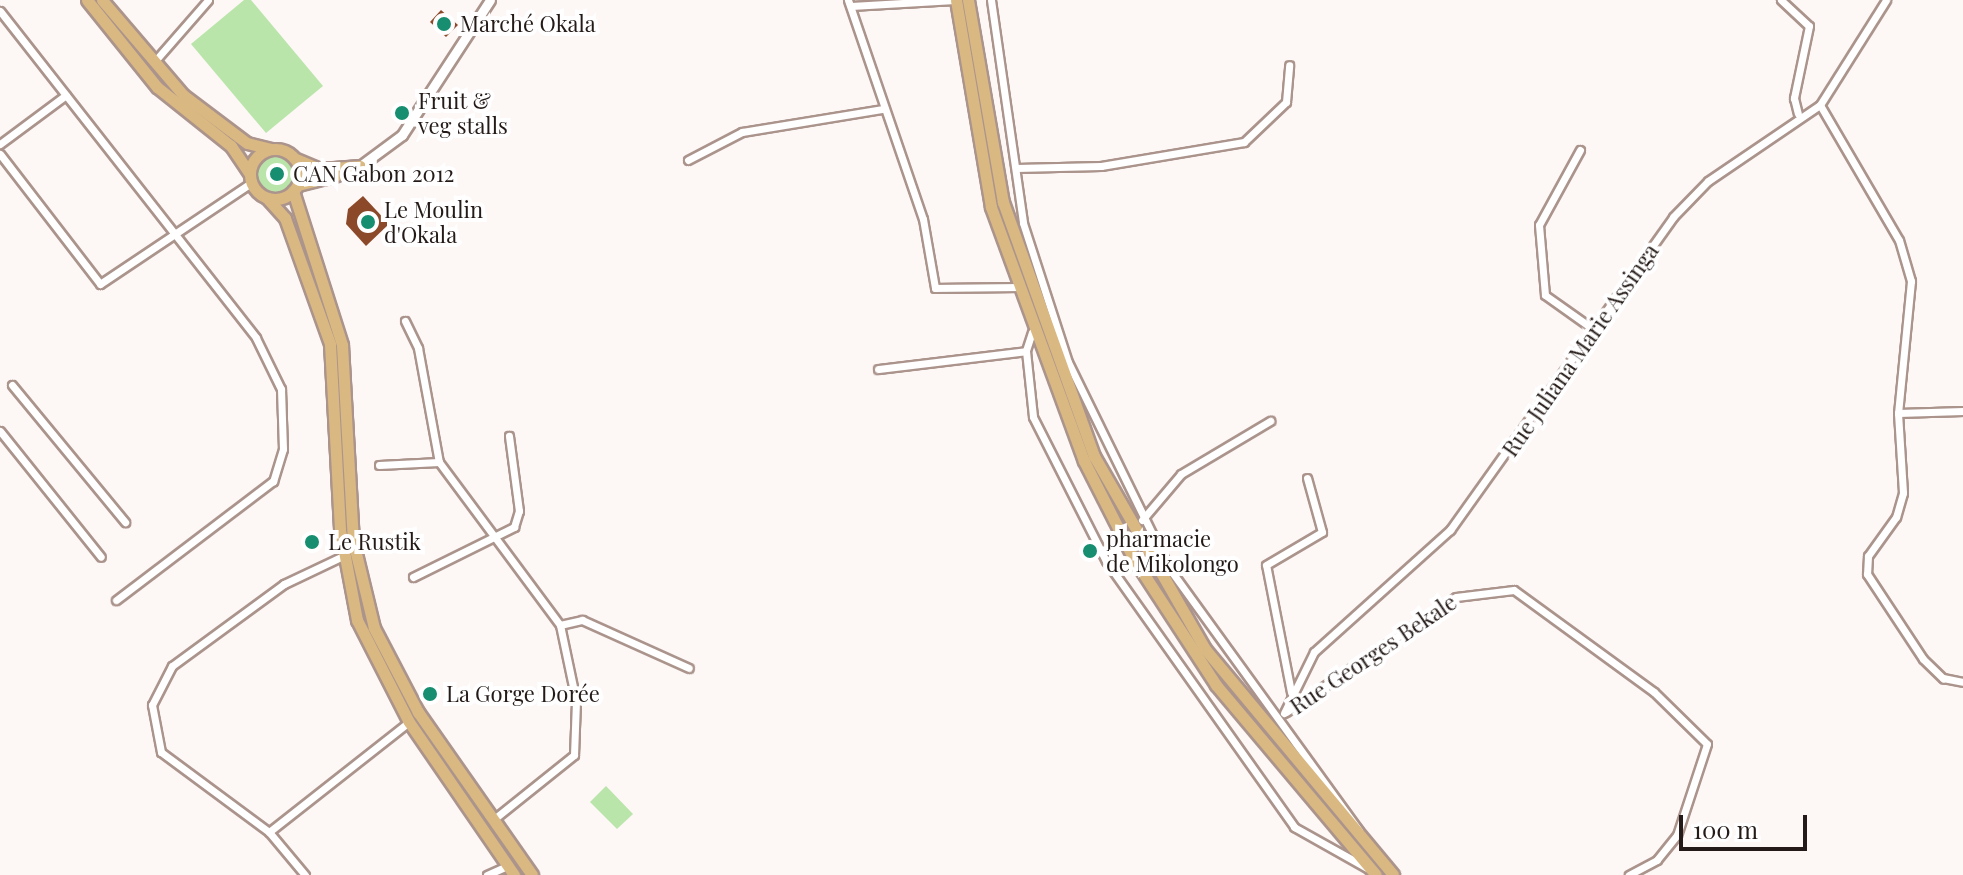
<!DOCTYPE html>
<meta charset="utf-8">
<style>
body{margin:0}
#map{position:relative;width:1963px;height:875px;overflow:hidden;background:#fdf7f6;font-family:"Playfair Display",serif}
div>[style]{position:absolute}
.green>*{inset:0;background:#bae5aa}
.round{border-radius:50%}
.building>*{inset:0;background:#8c4929}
.roads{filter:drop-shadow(2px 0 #ab948c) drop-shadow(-2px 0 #ab948c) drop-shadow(0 2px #ab948c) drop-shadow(0 -2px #ab948c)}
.minor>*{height:7px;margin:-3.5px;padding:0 3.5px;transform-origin:3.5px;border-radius:3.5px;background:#fff}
.tertiary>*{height:9px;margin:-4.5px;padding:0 4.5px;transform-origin:4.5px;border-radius:4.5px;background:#fff}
.primary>*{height:11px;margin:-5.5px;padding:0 5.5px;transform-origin:5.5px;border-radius:5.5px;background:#dab882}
.primary>.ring{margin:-5.5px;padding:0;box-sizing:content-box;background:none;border:11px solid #dab882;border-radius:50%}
.dots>*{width:22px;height:22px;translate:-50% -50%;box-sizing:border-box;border:4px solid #fff;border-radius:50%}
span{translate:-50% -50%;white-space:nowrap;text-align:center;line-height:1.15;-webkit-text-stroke:8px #fff;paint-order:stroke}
.poi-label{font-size:22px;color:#241b18}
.left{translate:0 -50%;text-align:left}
.street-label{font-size:22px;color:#241b18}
.scale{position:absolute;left:1679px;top:815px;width:128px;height:36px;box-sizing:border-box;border:4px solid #241b18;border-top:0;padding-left:10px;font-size:24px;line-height:28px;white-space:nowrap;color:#241b18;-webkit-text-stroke:6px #fff;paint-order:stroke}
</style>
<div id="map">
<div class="green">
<div style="clip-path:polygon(244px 0,251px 0,323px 86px,266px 133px,191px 44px)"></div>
<div class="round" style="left:255px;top:154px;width:40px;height:40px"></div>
<div style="clip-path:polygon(606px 786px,633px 814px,617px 829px,590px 802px)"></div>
</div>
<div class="building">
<div style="clip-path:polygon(441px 10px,458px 25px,446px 37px,430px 22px)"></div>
<div style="clip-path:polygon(363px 196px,389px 224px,366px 246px,346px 224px,348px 209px)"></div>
</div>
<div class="roads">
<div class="minor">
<div style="left:848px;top:0;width:231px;rotate:71.1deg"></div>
<div style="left:923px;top:219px;width:70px;rotate:80.1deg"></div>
<div style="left:935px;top:288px;width:82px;rotate:-0.7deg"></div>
<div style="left:991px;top:0;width:225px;rotate:81.8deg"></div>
<div style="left:1023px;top:223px;width:146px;rotate:72.1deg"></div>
<div style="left:1068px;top:362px;width:229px;rotate:63.9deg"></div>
<div style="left:1169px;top:568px;width:324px;rotate:54.1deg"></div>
<div style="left:1781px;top:0;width:38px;rotate:43deg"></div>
<div style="left:1809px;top:26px;width:74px;rotate:101.8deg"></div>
<div style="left:1794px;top:98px;width:16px;rotate:76deg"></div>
<div style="left:851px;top:6px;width:104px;rotate:-3.3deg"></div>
<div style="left:0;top:11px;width:415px;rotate:51.9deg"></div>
<div style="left:256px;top:338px;width:57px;rotate:63.9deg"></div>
<div style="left:281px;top:389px;width:60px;rotate:88.1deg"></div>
<div style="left:283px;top:449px;width:34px;rotate:107deg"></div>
<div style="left:273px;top:481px;width:197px;rotate:142.8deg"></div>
<div style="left:154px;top:62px;width:82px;rotate:-48.9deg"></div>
<div style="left:1820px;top:105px;width:156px;rotate:59.7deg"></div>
<div style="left:1899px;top:240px;width:43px;rotate:73.7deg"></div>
<div style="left:1911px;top:281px;width:133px;rotate:95.6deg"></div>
<div style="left:1898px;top:413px;width:80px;rotate:86.4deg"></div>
<div style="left:1903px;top:493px;width:25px;rotate:106deg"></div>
<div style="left:1896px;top:517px;width:48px;rotate:125.7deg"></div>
<div style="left:1868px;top:556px;width:18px;rotate:93deg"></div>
<div style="left:1867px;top:574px;width:102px;rotate:56.6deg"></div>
<div style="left:1923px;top:659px;width:28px;rotate:44deg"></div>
<div style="left:1943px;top:678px;width:20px;rotate:11deg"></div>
<div style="left:0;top:144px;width:82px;rotate:-36.6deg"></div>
<div style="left:1580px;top:150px;width:85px;rotate:118.7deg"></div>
<div style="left:1539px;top:225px;width:70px;rotate:85.1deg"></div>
<div style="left:1545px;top:295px;width:59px;rotate:35.3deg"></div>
<div style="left:0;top:154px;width:164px;rotate:52.4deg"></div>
<div style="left:100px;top:284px;width:182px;rotate:-33.8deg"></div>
<div style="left:688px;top:160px;width:61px;rotate:-27.4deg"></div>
<div style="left:742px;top:132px;width:143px;rotate:-9.3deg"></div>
<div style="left:1016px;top:168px;width:85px;rotate:-1.3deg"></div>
<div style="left:1101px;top:166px;width:145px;rotate:-9.5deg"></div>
<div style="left:1244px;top:142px;width:58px;rotate:-43.6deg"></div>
<div style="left:1286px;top:102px;width:37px;rotate:-85deg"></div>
<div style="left:405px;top:321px;width:30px;rotate:64deg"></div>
<div style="left:418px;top:348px;width:116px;rotate:79.6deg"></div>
<div style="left:439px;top:462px;width:203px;rotate:53.4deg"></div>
<div style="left:560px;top:625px;width:78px;rotate:78.1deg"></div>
<div style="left:576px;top:701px;width:54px;rotate:92.1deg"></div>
<div style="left:574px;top:755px;width:104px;rotate:141.3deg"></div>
<div style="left:1032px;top:332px;width:20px;rotate:108deg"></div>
<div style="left:1026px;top:351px;width:66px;rotate:83.9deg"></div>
<div style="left:1033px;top:417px;width:161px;rotate:63.1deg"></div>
<div style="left:1106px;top:561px;width:326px;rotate:54.7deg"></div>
<div style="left:1294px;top:827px;width:84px;rotate:29.3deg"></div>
<div style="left:878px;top:369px;width:149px;rotate:-6.9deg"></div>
<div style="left:12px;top:385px;width:178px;rotate:50.5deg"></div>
<div style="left:1898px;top:413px;width:65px;rotate:-1.8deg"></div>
<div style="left:0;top:431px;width:161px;rotate:51.3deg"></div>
<div style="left:379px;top:465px;width:60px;rotate:-2.9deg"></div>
<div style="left:1142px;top:520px;width:60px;rotate:-49.7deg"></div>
<div style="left:1181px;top:474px;width:104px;rotate:-30.8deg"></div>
<div style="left:413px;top:577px;width:113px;rotate:-26.3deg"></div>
<div style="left:514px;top:527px;width:17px;rotate:-73deg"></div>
<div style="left:519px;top:511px;width:76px;rotate:-97.6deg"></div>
<div style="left:560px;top:625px;width:23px;rotate:-13deg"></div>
<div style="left:582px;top:620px;width:117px;rotate:24.2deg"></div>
<div style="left:1291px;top:692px;width:129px;rotate:-101.1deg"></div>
<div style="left:1266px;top:565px;width:65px;rotate:-30.5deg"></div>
<div style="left:1322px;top:532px;width:56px;rotate:-105.5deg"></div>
<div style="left:1286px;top:712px;width:205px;rotate:-34.1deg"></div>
<div style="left:1456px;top:597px;width:58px;rotate:-6.9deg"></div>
<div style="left:1514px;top:590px;width:173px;rotate:36.1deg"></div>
<div style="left:1654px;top:692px;width:74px;rotate:44.5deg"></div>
<div style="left:1707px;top:744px;width:96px;rotate:108.2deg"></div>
<div style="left:1677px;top:835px;width:32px;rotate:129deg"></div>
<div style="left:1657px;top:860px;width:32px;rotate:152deg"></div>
<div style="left:1284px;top:713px;width:68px;rotate:-63.8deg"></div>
<div style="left:1314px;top:652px;width:183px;rotate:-41.9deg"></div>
<div style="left:1450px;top:530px;width:384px;rotate:-54.5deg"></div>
<div style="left:1673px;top:217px;width:50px;rotate:-45.8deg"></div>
<div style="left:1708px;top:181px;width:135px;rotate:-34.2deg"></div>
<div style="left:1820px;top:105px;width:124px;rotate:-57.8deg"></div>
<div style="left:269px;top:832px;width:178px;rotate:-38.2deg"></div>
<div style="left:305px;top:875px;width:56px;rotate:-129.9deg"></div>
<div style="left:269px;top:832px;width:134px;rotate:-143.5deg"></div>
<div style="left:161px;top:752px;width:48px;rotate:-100.8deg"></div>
<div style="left:152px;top:705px;width:44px;rotate:-62.9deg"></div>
<div style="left:172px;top:666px;width:139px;rotate:-36.2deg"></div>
<div style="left:284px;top:584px;width:65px;rotate:-25.4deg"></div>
<div style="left:487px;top:875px;width:22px;rotate:-24deg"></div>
</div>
<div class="tertiary">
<div style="left:360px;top:166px;width:52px;rotate:-36.4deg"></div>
<div style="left:402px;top:135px;width:161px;rotate:-56.9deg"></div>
</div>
<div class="primary">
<div style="left:87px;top:0;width:112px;rotate:51.2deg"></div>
<div style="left:157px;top:87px;width:95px;rotate:38.6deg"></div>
<div style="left:231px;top:146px;width:34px;rotate:56deg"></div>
<div style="left:102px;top:0;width:125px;rotate:49.5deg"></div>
<div style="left:183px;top:95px;width:80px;rotate:36.9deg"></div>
<div style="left:247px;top:143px;width:25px;rotate:14deg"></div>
<div style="left:956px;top:0;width:210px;rotate:80.4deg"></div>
<div style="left:991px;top:207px;width:270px;rotate:69.9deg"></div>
<div style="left:1084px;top:461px;width:110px;rotate:63deg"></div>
<div style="left:1134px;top:559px;width:150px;rotate:56.9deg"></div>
<div style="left:1216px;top:685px;width:248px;rotate:49.9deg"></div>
<div style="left:968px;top:0;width:205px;rotate:80.2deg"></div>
<div style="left:1003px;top:202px;width:270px;rotate:70.3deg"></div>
<div style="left:1094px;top:456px;width:223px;rotate:60.1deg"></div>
<div style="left:1205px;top:649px;width:294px;rotate:50.2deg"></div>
<div class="ring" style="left:250px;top:149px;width:39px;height:39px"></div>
<div style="left:296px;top:159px;width:26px;rotate:23deg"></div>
<div style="left:320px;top:169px;width:40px;rotate:-4.3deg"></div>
<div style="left:298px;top:185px;width:40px;rotate:-14.4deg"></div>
<div style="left:293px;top:191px;width:162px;rotate:72.3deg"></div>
<div style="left:342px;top:345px;width:196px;rotate:86.8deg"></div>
<div style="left:353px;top:541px;width:89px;rotate:76.4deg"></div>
<div style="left:374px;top:628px;width:95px;rotate:62.4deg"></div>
<div style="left:418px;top:712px;width:199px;rotate:55deg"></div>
<div style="left:267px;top:198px;width:27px;rotate:48deg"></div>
<div style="left:285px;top:218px;width:134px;rotate:70.3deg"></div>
<div style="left:330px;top:344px;width:186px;rotate:86.9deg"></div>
<div style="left:340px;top:530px;width:92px;rotate:79.3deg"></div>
<div style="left:357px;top:620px;width:114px;rotate:63deg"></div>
<div style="left:409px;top:722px;width:186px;rotate:55.5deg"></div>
</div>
</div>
<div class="dots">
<div style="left:444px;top:24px;background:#188e70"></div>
<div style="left:402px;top:113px;background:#188e70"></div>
<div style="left:277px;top:174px;background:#188e70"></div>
<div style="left:368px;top:222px;background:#188e70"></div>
<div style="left:312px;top:542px;background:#188e70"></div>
<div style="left:1090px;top:551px;background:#188e70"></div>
<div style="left:430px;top:694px;background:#188e70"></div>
</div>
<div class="poi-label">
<span class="left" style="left:460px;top:24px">Marché Okala</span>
<span class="left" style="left:418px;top:113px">Fruit &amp;<br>veg stalls</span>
<span class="left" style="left:293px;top:174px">CAN Gabon 2012</span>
<span class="left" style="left:384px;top:222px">Le Moulin<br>d'Okala</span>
<span class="left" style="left:1106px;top:551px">pharmacie<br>de Mikolongo</span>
<span class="left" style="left:328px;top:542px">Le Rustik</span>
<span class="left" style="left:446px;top:694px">La Gorge Dorée</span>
</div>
<div class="street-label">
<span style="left:1580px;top:350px;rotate:-55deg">Rue Juliana Marie Assinga</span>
<span style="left:1373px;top:654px;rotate:-34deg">Rue Georges Bekale</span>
</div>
<div class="scale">100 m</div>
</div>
